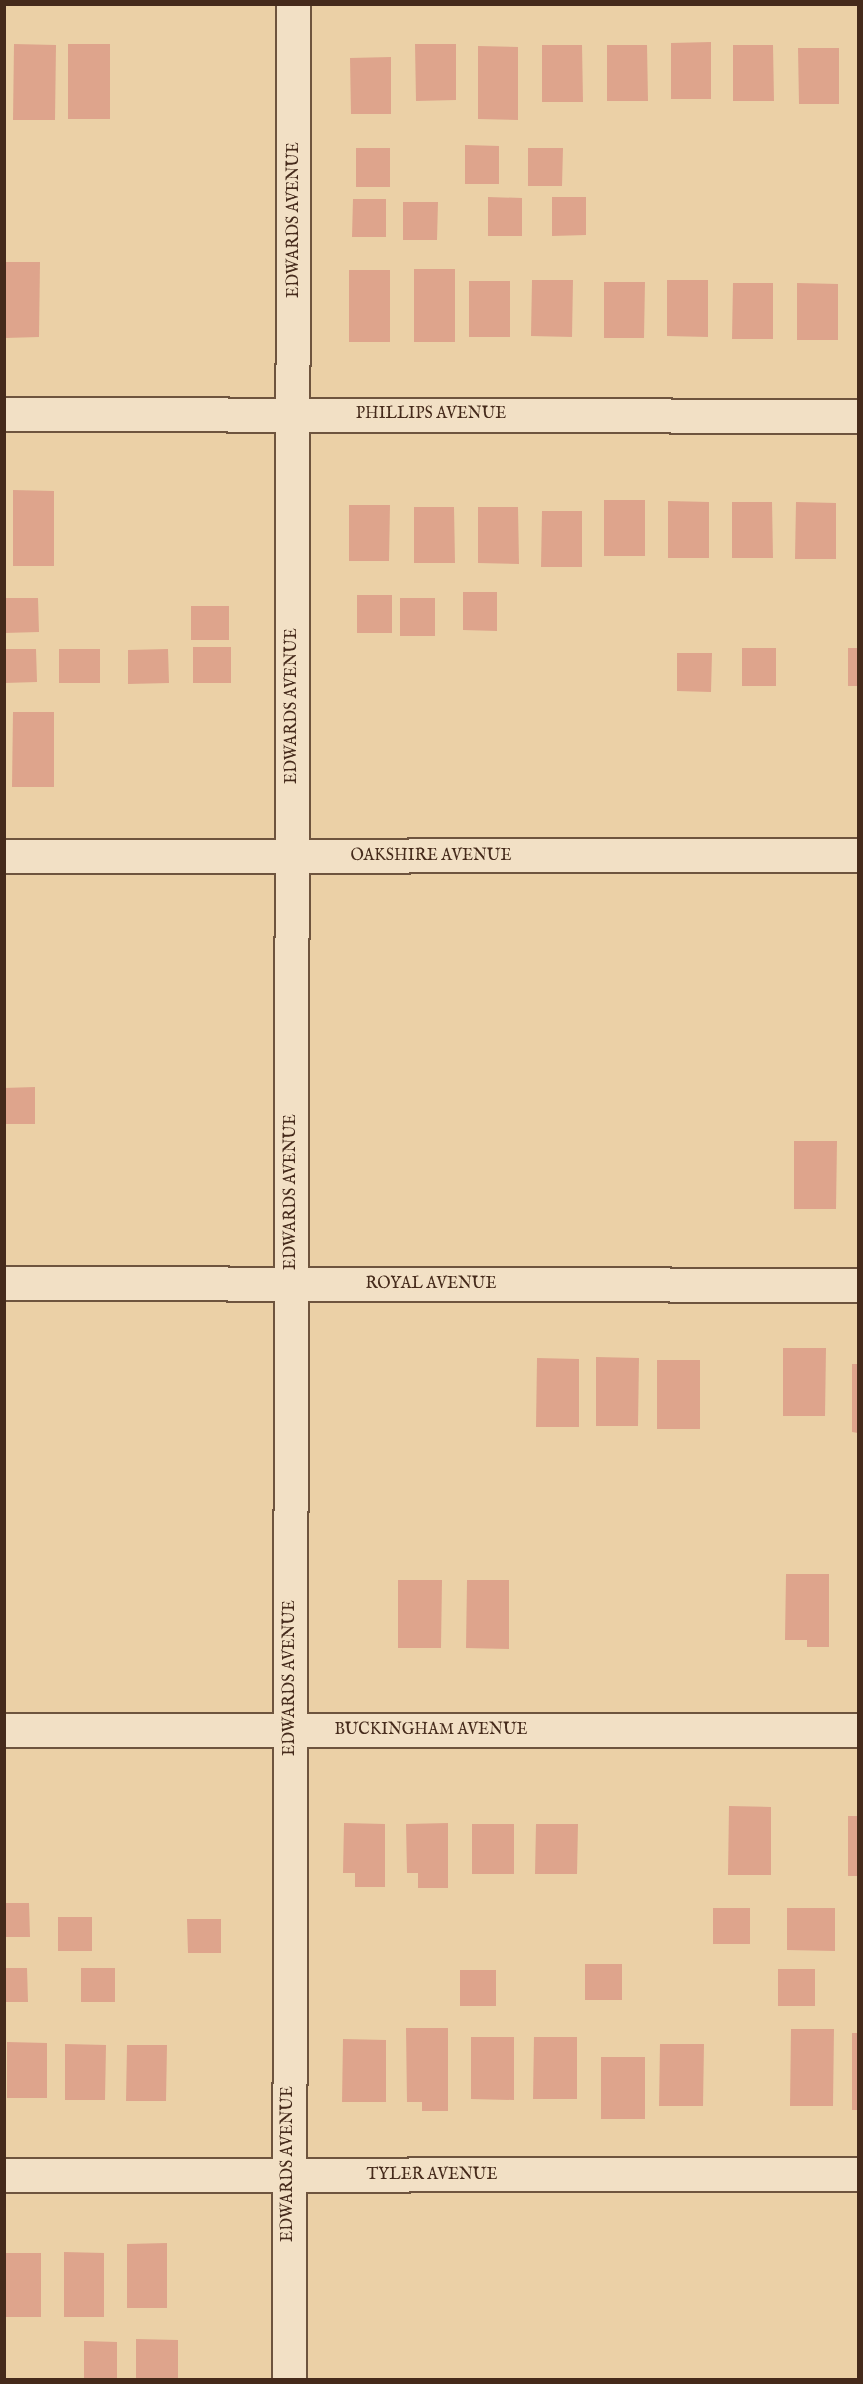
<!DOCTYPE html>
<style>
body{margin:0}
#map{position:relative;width:863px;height:2384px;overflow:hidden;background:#ebd0a6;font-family:"IM FELL English",serif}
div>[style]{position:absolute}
.building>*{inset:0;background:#dea48c}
.roads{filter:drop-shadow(2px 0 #6e543e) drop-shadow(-2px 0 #6e543e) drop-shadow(0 2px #6e543e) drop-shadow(0 -2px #6e543e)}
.street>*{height:33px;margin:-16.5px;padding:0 16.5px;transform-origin:16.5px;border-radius:16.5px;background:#f2e0c5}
span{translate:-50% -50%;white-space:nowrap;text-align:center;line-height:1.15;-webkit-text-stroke:5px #f2e0c5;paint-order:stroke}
.street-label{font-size:16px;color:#452a1b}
.frame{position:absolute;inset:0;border:6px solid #452a1b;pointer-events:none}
</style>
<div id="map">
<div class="building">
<div style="clip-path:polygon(711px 42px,711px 99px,671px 99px,671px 43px)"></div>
<div style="clip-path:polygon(14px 44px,56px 45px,55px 120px,13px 120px)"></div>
<div style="clip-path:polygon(68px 44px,110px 44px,110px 119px,68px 119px)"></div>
<div style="clip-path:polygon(415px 44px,456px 44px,456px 100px,416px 101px)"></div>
<div style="clip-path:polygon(542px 45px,582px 45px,583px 102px,542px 102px)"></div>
<div style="clip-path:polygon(607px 45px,647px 45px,648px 101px,607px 101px)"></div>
<div style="clip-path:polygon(733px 45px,773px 45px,774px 101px,733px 101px)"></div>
<div style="clip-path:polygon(478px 46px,518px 47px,518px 120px,478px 119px)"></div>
<div style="clip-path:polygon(798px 48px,839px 48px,839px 104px,799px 104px)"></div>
<div style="clip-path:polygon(391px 57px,391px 114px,351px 114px,350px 58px)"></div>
<div style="clip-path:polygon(465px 145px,499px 146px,499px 184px,465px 184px)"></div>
<div style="clip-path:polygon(356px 148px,390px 148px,390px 187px,356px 187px)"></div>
<div style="clip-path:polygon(528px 148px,563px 148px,562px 186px,528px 186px)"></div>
<div style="clip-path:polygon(488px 197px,522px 198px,522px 236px,488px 236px)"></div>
<div style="clip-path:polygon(552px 197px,586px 197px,586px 235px,552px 236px)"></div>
<div style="clip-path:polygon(353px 199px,386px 199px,386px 237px,352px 237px)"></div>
<div style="clip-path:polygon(403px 202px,438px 202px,437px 240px,403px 240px)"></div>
<div style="clip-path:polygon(5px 262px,40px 262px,39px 337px,5px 338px)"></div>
<div style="clip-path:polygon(414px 269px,455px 269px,455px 342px,414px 342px)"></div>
<div style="clip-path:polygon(349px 270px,390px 270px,390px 342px,349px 342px)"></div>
<div style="clip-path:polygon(532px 280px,573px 280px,572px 337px,531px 336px)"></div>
<div style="clip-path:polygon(667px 280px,708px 280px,708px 337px,667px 336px)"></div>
<div style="clip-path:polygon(469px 281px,510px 281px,510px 337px,469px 337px)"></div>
<div style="clip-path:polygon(604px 282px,645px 282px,644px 338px,604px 338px)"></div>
<div style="clip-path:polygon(733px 283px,773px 283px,773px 339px,732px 339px)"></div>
<div style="clip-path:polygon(797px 283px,838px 284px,838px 340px,797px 340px)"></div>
<div style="clip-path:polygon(13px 490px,54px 491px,54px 566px,13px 566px)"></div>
<div style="clip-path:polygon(604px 500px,645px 500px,645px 556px,604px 556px)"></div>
<div style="clip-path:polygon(668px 501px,709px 502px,709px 558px,668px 558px)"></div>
<div style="clip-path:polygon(732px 502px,772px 502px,773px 558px,732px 558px)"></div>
<div style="clip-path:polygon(796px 502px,836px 503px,836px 559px,795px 559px)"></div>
<div style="clip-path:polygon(349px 505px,390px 505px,389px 561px,349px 561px)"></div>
<div style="clip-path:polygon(414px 507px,454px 507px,455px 563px,414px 563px)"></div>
<div style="clip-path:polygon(478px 507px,518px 507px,519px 564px,478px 563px)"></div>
<div style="clip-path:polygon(542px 511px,582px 511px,582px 567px,541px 567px)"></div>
<div style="clip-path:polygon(463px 592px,497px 592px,497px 631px,463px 630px)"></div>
<div style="clip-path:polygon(357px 595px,392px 595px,392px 633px,357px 633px)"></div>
<div style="clip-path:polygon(4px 598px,38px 598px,39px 632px,4px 633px)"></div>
<div style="clip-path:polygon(400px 598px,435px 598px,435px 636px,400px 636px)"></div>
<div style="clip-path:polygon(191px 606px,229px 606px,229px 640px,191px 640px)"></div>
<div style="clip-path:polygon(193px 647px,231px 647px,231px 683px,193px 683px)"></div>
<div style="clip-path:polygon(742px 648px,776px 648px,776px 686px,742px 686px)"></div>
<div style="clip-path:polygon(848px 648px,858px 648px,858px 686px,848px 686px)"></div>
<div style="clip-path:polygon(4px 649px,36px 649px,37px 682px,4px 683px)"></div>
<div style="clip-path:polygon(59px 649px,100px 649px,100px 683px,59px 683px)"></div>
<div style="clip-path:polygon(168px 649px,169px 683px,128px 684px,128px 650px)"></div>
<div style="clip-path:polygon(677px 653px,712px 653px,711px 692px,677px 691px)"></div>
<div style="clip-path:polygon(13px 712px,54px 712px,54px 787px,12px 787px)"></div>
<div style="clip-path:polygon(35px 1087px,35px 1124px,4px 1124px,4px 1088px)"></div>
<div style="clip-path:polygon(794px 1141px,837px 1141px,836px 1209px,794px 1209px)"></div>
<div style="clip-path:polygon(783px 1348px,826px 1348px,825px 1416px,783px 1416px)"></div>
<div style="clip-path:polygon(596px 1357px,639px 1358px,638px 1426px,596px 1426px)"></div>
<div style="clip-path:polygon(537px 1358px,579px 1359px,579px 1427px,536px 1427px)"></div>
<div style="clip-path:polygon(657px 1360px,700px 1360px,700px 1429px,657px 1429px)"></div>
<div style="clip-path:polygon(852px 1364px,858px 1364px,858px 1433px,852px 1432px)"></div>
<div style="clip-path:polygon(786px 1574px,829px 1574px,829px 1647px,807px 1647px,807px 1640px,785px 1640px)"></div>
<div style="clip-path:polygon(398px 1580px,442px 1580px,441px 1648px,398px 1648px)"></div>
<div style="clip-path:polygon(467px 1580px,509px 1580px,509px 1649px,466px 1648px)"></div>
<div style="clip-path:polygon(729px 1806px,771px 1807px,771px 1875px,728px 1875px)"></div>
<div style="clip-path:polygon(848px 1816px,858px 1816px,858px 1876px,848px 1876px)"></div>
<div style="clip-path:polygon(344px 1823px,385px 1824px,385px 1887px,355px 1887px,355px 1873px,343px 1873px)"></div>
<div style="clip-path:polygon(448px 1823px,448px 1888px,418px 1888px,418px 1873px,407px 1873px,406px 1824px)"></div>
<div style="clip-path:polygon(472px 1824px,514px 1824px,514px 1874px,472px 1874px)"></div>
<div style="clip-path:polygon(536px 1824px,578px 1824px,577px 1874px,535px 1874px)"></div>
<div style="clip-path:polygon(4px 1903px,29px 1903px,30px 1937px,4px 1937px)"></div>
<div style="clip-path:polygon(713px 1908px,750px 1908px,750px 1944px,713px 1944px)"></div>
<div style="clip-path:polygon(787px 1908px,835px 1908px,835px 1951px,787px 1950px)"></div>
<div style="clip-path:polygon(58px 1917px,92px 1917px,92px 1951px,58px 1951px)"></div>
<div style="clip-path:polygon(187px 1919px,221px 1919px,221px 1953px,188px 1953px)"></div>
<div style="clip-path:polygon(585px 1964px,622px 1964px,622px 2000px,585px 2000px)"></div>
<div style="clip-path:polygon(4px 1968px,27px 1968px,28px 2002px,4px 2002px)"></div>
<div style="clip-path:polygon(81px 1968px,115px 1968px,115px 2002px,81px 2002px)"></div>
<div style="clip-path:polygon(778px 1969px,815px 1969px,815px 2006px,778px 2006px)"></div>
<div style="clip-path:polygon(460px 1970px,496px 1970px,496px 2006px,460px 2006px)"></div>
<div style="clip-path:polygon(406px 2028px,448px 2028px,448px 2111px,422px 2111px,422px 2102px,407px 2102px)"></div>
<div style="clip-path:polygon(791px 2029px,834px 2029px,833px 2106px,790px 2106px)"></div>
<div style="clip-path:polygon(852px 2033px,858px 2033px,858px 2110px,852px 2110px)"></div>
<div style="clip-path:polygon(471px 2037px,514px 2037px,514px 2100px,471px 2099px)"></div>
<div style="clip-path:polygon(534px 2037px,577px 2037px,577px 2099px,533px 2099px)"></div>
<div style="clip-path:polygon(343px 2039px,386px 2040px,386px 2102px,342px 2102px)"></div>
<div style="clip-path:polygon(7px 2042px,47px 2043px,47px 2098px,7px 2098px)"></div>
<div style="clip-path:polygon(65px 2044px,106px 2045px,105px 2100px,65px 2100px)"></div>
<div style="clip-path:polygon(660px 2044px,704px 2044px,703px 2106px,659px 2106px)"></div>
<div style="clip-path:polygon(127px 2045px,167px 2045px,166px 2101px,126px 2101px)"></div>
<div style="clip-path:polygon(601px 2057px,645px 2057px,645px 2119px,601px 2119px)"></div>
<div style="clip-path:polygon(167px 2243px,167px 2308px,127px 2308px,127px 2244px)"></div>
<div style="clip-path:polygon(64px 2252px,104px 2253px,104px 2317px,64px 2317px)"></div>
<div style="clip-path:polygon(4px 2253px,41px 2253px,41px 2317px,4px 2317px)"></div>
<div style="clip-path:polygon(136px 2339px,178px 2340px,178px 2380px,136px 2380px)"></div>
<div style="clip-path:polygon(84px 2341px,117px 2342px,117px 2379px,84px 2379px)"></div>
</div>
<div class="roads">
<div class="street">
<div style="left:4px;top:414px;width:854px;rotate:0.13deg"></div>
<div style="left:4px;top:856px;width:854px;rotate:-0.07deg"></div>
<div style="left:4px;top:1283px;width:854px;rotate:0.13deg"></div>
<div style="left:4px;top:1730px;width:854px"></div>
<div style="left:4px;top:2175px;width:854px;rotate:-0.07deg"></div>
<div style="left:289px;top:2380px;width:2376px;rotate:-89.9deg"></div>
</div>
</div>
<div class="street-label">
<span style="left:294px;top:220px;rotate:-90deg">EDWARDS AVENUE</span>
<span style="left:431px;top:414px">PHILLIPS AVENUE</span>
<span style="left:292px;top:706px;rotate:-90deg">EDWARDS AVENUE</span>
<span style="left:431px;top:856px">OAKSHIRE AVENUE</span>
<span style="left:291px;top:1192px;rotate:-90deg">EDWARDS AVENUE</span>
<span style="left:431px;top:1284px">ROYAL AVENUE</span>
<span style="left:290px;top:1678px;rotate:-90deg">EDWARDS AVENUE</span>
<span style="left:431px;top:1730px">BUCKINGHAM AVENUE</span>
<span style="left:288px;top:2164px;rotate:-90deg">EDWARDS AVENUE</span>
<span style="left:432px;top:2175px">TYLER AVENUE</span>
</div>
<div class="frame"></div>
</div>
